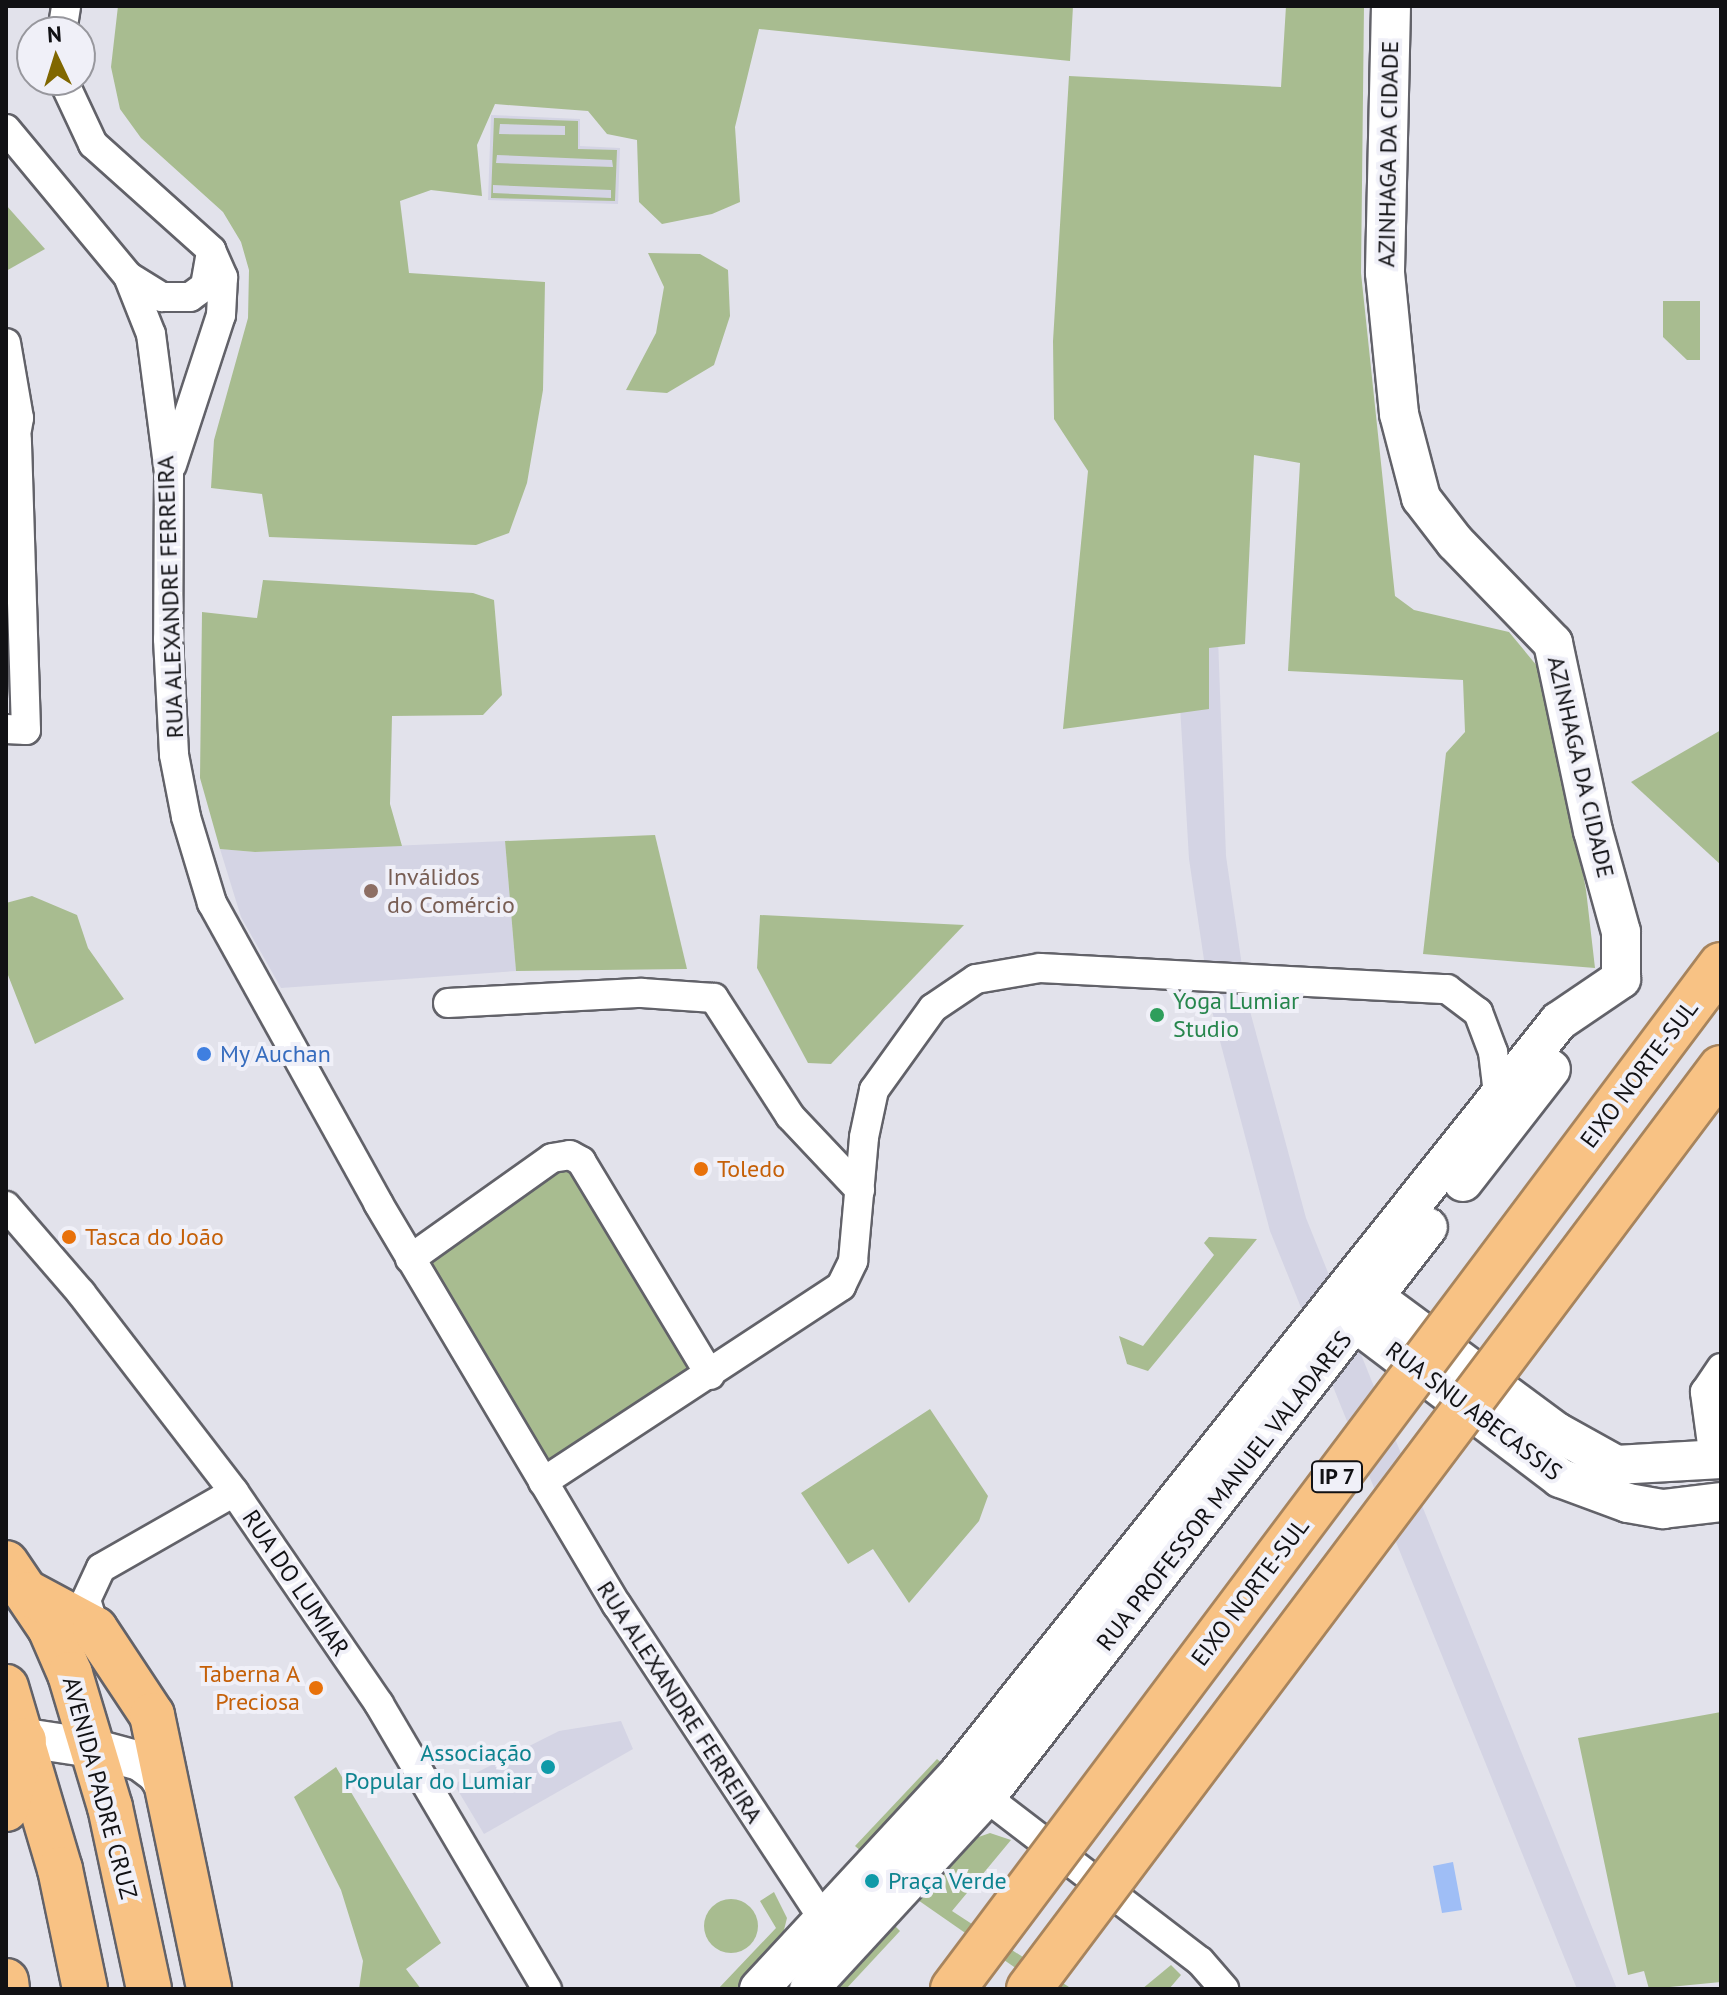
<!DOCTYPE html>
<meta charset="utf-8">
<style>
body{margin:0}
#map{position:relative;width:1727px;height:1995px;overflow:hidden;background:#e2e2eb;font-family:"PT Sans",sans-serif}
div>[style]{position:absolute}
.built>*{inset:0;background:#d4d4e4}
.green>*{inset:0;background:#a8bc90}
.round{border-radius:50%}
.water>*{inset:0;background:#9fbef6}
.roads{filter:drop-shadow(2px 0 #626269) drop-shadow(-2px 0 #626269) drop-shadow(0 2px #626269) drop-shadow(0 -2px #626269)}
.street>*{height:28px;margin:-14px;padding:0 14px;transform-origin:14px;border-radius:14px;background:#fff}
.secondary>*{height:38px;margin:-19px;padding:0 19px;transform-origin:19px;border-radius:19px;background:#fff}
.highway>*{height:44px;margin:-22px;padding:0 22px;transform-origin:22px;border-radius:22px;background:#f8c284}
.bridges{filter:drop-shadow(2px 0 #a7845d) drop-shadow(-2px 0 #a7845d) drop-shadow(0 2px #a7845d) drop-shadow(0 -2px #a7845d)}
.highway-bridge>*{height:44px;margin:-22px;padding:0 22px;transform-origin:22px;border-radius:22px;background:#f8c284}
.dots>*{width:22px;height:22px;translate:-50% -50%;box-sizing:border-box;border:4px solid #f0f0f8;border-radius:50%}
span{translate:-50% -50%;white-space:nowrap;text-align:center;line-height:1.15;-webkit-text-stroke:8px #f0f0f8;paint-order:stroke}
.shield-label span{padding:2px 6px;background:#f0f0f8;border:2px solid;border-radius:6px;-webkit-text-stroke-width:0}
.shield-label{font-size:22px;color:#111114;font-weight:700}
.street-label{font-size:24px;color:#111114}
.education-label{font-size:24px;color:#785e54}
.left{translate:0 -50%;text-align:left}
.leisure-label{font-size:24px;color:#27864d}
.shop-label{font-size:24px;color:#366cbe}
.food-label{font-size:24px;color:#c56008}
.right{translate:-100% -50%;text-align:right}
.culture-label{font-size:24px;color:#0d838f}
.frame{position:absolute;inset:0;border:8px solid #111114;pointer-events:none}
.north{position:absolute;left:16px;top:16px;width:80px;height:80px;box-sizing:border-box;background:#f0f0f8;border:2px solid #97979d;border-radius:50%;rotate:356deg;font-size:22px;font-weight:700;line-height:32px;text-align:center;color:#111114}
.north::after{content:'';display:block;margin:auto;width:28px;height:36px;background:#806700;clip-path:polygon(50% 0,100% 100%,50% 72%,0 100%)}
</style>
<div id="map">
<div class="built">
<div style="clip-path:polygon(491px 115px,580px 119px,580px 146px,620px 148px,618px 204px,488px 200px)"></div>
<div style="clip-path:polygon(1278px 251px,1218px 638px,1226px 856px,1247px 1000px,1306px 1218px,1617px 1989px,1577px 1989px,1270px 1231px,1211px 1007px,1189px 859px,1180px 706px)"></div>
<div style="clip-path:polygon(505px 841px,516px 971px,281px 988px,241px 917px,220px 849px,255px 852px)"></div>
<div style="clip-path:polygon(621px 1721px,633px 1749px,484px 1834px,454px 1784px,559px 1731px)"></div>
</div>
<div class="green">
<div style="clip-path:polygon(118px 6px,1073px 6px,1070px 61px,759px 29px,735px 127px,740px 202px,712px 214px,662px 224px,639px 202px,637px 140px,607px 134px,588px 111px,495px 104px,477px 145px,482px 196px,431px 190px,400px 201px,409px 273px,545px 282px,543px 390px,527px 483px,509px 533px,476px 545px,269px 537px,262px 494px,211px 488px,214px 440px,248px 318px,249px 270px,241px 242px,223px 212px,141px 138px,120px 109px,111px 67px)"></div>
<div style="clip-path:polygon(1286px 6px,1364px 6px,1361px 273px,1395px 596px,1414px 610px,1509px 632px,1547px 678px,1586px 890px,1595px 968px,1423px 954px,1446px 753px,1465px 732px,1463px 680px,1288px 671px,1300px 463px,1254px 455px,1245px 644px,1209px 648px,1209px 709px,1063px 729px,1088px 471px,1054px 419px,1053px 341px,1069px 76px,1281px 87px)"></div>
<div style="clip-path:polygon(evenodd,494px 118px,578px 121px,578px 149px,617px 150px,615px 201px,491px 198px,494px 118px,500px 124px,565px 126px,565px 135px,499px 134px,500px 124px,494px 118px,497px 155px,612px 160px,613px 167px,496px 163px,497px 155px,494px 118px,493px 185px,611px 190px,611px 198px,493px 193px,493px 185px)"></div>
<div style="clip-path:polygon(6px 205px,45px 249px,6px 271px)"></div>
<div style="clip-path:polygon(648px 253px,700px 254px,728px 270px,730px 316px,714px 365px,667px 393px,626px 390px,656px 333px,664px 287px)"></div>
<div style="clip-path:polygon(1663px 301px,1700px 301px,1700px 360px,1687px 360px,1663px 337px)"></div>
<div style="clip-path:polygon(263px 580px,473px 593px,494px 600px,502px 695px,483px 715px,392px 716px,390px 804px,402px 846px,255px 852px,220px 849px,200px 778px,202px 612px,257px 618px)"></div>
<div style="clip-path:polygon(1721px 730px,1721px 865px,1631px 782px)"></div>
<div style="clip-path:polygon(655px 835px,687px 969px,516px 971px,505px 841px)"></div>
<div style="clip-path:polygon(32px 896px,77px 915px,88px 948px,124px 999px,35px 1044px,6px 970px,6px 903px)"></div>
<div style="clip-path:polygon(760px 915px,964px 925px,831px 1064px,808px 1063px,757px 968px)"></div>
<div style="clip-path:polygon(562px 1155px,710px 1375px,543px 1482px,410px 1259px)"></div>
<div style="clip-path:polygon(1209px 1237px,1257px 1239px,1148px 1371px,1127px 1364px,1119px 1336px,1143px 1346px,1214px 1255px,1204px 1243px)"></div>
<div style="clip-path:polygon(930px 1409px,988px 1496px,979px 1521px,909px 1603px,873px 1549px,848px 1564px,801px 1493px)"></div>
<div style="clip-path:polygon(1721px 1712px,1721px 1982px,1649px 1989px,1644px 1971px,1628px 1975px,1578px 1738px)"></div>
<div style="clip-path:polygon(937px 1759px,943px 1764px,863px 1853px,855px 1846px)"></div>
<div style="clip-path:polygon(336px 1767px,441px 1943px,406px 1969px,421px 1989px,359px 1989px,363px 1961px,341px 1890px,294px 1797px)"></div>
<div style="clip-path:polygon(990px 1833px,1011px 1840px,952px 1911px,1072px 1989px,1020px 1989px,1017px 1969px,915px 1898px,970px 1840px)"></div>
<div style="clip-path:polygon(774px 1892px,787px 1918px,782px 1938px,736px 1989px,718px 1989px,776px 1928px,760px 1901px)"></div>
<div class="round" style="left:704px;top:1899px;width:54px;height:54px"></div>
<div style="clip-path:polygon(893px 1924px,900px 1931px,846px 1989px,832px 1989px)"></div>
<div style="clip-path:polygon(1171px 1965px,1181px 1975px,1169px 1989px,1142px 1989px)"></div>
</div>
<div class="water">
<div style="clip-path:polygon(1453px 1862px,1462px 1910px,1442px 1913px,1433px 1866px)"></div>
</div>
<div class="roads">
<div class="street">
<div style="left:62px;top:32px;width:26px;rotate:-81deg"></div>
<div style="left:63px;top:80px;width:71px;rotate:64.9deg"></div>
<div style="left:93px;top:144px;width:159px;rotate:41.9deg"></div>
<div style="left:211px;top:250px;width:30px;rotate:66deg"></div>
<div style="left:223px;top:277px;width:38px;rotate:93deg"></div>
<div style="left:221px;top:315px;width:158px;rotate:108.1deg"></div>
<div style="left:6px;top:129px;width:191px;rotate:50.3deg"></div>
<div style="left:128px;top:276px;width:62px;rotate:68.4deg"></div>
<div style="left:151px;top:334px;width:140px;rotate:82.6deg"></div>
<div style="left:169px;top:473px;width:166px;rotate:90.3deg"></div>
<div style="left:168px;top:639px;width:116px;rotate:87deg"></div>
<div style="left:174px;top:755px;width:63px;rotate:79deg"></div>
<div style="left:186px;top:817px;width:90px;rotate:73.2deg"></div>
<div style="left:212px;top:903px;width:343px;rotate:61deg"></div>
<div style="left:378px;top:1203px;width:468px;rotate:59.3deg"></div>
<div style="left:617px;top:1605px;width:376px;rotate:56.7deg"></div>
<div style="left:128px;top:276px;width:40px;rotate:32deg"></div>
<div style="left:162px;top:297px;width:28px"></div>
<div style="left:190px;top:297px;width:19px;rotate:-36deg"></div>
<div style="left:205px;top:286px;width:36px;rotate:-80deg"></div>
<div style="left:6px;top:343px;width:76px;rotate:80.2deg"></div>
<div style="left:19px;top:418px;width:40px;rotate:100deg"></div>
<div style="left:6px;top:729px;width:20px;rotate:3deg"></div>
<div style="left:26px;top:730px;width:292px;rotate:-91.8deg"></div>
<div style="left:448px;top:1003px;width:194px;rotate:-3deg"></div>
<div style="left:642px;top:993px;width:72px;rotate:4deg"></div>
<div style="left:714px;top:998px;width:140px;rotate:57.2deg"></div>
<div style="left:790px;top:1116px;width:102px;rotate:46.6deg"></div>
<div style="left:6px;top:1206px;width:115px;rotate:49.2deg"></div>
<div style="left:81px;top:1293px;width:251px;rotate:52.4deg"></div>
<div style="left:234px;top:1492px;width:257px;rotate:55.6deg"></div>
<div style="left:379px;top:1704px;width:331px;rotate:59.5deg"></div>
<div style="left:410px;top:1259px;width:174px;rotate:-35.4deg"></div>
<div style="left:552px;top:1158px;width:18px;rotate:-9deg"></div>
<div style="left:570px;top:1155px;width:13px;rotate:29deg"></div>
<div style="left:581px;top:1161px;width:250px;rotate:58.9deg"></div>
<div style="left:1714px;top:1459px;width:68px;rotate:-97.7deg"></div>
<div style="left:1705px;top:1392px;width:29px;rotate:-56deg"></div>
<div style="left:543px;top:1482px;width:357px;rotate:-33.3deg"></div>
<div style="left:841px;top:1286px;width:28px;rotate:-64deg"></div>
<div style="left:853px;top:1261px;width:124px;rotate:-84.9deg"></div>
<div style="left:864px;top:1137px;width:48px;rotate:-78deg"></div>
<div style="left:874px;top:1090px;width:101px;rotate:-54.3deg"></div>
<div style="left:933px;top:1008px;width:52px;rotate:-34deg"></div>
<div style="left:976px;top:979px;width:65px;rotate:-9.8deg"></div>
<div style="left:1040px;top:968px;width:408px;rotate:3deg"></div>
<div style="left:1447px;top:989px;width:39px;rotate:37deg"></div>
<div style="left:1478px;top:1012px;width:43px;rotate:69.4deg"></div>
<div style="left:1493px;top:1052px;width:42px;rotate:83.2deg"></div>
<div style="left:95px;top:1629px;width:30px;rotate:-107deg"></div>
<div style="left:86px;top:1600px;width:35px;rotate:-65deg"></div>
<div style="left:101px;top:1568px;width:153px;rotate:-29.7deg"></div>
<div style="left:986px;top:1797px;width:270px;rotate:37.5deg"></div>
<div style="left:1200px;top:1961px;width:37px;rotate:49deg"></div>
</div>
<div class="secondary">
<div style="left:1391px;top:6px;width:267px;rotate:91.3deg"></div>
<div style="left:1385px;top:273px;width:142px;rotate:84.3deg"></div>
<div style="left:1399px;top:414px;width:87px;rotate:75.3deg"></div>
<div style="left:1421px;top:498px;width:56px;rotate:52.3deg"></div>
<div style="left:1455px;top:542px;width:141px;rotate:45.9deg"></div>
<div style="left:1553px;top:643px;width:192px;rotate:78deg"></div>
<div style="left:1593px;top:831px;width:105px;rotate:74.5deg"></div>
<div style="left:1621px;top:932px;width:47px;rotate:90deg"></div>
<div style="left:1463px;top:1182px;width:143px;rotate:-52.1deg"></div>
<div style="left:1354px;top:1282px;width:252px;rotate:36.5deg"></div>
<div style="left:1557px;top:1432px;width:68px;rotate:29.2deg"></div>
<div style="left:1616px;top:1465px;width:105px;rotate:-3.3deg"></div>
<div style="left:1335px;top:1307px;width:283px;rotate:37.2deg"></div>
<div style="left:1560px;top:1478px;width:72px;rotate:20.2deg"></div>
<div style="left:1628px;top:1503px;width:36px;rotate:10deg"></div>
<div style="left:1663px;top:1509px;width:58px;rotate:-6.9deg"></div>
<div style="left:6px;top:1735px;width:87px;rotate:8.6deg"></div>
<div style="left:92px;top:1748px;width:50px;rotate:15.2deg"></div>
<div style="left:140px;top:1761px;width:21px;rotate:37deg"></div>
<div style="left:157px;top:1774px;width:22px;rotate:58deg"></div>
<div style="left:759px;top:1989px;width:293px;rotate:-47.2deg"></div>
<div style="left:958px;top:1774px;width:963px;rotate:-51.41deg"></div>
<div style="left:1559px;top:1021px;width:75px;rotate:-34.1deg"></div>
<div style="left:809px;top:1989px;width:261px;rotate:-47.3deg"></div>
<div style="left:986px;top:1797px;width:721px;rotate:-52.21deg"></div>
</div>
<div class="highway">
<div style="left:6px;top:1563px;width:78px;rotate:55.9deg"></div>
<div style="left:50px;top:1628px;width:50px;rotate:66.5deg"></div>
<div style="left:70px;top:1674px;width:139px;rotate:73.3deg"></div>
<div style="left:110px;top:1807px;width:186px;rotate:77.9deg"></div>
<div style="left:30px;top:1594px;width:74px;rotate:28.3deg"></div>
<div style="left:95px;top:1629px;width:103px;rotate:56.5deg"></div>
<div style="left:152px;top:1715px;width:280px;rotate:78.2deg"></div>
<div style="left:6px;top:1687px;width:190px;rotate:73.5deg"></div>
<div style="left:60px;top:1869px;width:123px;rotate:78.2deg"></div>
<div style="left:6px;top:1809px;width:71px;rotate:-75.4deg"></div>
<div style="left:6px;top:1981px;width:8px;rotate:83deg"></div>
</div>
</div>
<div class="bridges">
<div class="highway-bridge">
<div style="left:953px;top:1989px;width:1280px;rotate:-53.13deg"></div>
<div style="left:1029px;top:1989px;width:1152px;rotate:-53.08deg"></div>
</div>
</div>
<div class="dots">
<div style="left:371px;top:891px;background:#8d6e63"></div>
<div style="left:1157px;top:1015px;background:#2e9e5b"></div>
<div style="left:204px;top:1054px;background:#3f7fe0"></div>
<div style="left:701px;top:1169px;background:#e8710a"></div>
<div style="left:69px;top:1237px;background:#e8710a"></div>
<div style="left:316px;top:1688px;background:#e8710a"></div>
<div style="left:548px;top:1767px;background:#0f9aa8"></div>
<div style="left:872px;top:1881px;background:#0f9aa8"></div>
</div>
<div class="shield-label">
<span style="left:1337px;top:1477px">IP 7</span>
</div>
<div class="street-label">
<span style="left:1388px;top:154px;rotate:-89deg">AZINHAGA DA CIDADE</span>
<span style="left:170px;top:597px;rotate:-92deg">RUA ALEXANDRE FERREIRA</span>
<span style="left:1581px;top:767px;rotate:77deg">AZINHAGA DA CIDADE</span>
<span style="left:1639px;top:1074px;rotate:-53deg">EIXO NORTE-SUL</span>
<span style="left:1474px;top:1411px;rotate:37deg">RUA SNU ABECASSIS</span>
<span style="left:1224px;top:1491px;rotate:-52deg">RUA PROFESSOR MANUEL VALADARES</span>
<span style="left:296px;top:1583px;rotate:56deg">RUA DO LUMIAR</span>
<span style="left:1250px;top:1592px;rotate:-53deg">EIXO NORTE-SUL</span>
<span style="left:680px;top:1702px;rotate:57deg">RUA ALEXANDRE FERREIRA</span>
<span style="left:100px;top:1788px;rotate:75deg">AVENIDA PADRE CRUZ</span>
</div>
<div class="education-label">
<span class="left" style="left:387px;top:891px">Inválidos<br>do Comércio</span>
</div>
<div class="leisure-label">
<span class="left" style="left:1173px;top:1015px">Yoga Lumiar<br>Studio</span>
</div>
<div class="shop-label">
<span class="left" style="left:220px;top:1054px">My Auchan</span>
</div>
<div class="food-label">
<span class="left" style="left:717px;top:1169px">Toledo</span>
<span class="left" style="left:85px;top:1237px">Tasca do João</span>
<span class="right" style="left:300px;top:1688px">Taberna A<br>Preciosa</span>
</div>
<div class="culture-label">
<span class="right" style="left:532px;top:1767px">Associação<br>Popular do Lumiar</span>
<span class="left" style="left:888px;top:1881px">Praça Verde</span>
</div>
<div class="frame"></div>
<div class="north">N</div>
</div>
